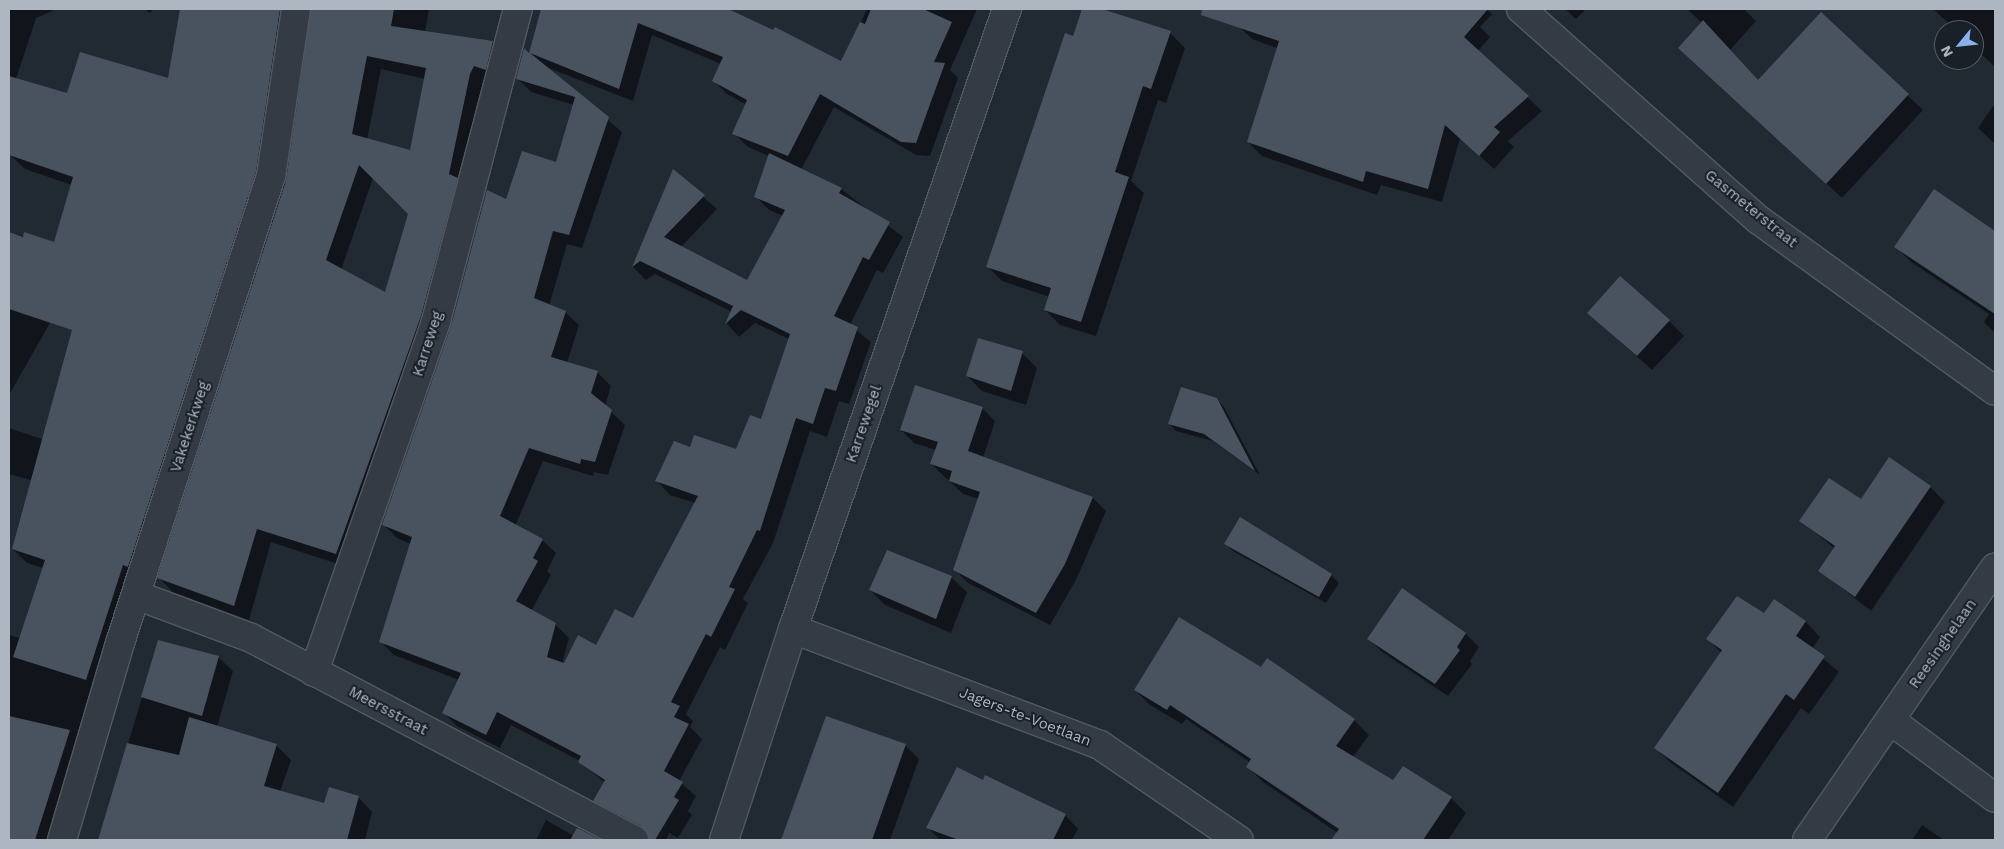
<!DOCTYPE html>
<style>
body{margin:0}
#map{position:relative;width:2004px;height:849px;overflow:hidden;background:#212933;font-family:"Work Sans",sans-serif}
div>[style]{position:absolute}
.shadow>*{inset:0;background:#0007}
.building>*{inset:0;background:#49535f}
.roads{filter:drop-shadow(1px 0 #515962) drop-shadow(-1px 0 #515962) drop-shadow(0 1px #515962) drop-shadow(0 -1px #515962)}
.minor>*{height:28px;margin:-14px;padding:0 14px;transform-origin:14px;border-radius:14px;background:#343b44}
span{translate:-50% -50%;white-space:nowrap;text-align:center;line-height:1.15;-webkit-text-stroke:4px #192028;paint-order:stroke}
.street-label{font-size:15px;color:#aeb6c1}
.frame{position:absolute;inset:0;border:10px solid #aeb6c1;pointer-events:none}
.north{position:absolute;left:1934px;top:20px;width:50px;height:50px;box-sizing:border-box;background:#192028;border:1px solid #555c65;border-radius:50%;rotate:242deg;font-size:14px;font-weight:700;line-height:20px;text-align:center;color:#aeb6c1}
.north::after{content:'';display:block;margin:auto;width:18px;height:22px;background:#88b2ec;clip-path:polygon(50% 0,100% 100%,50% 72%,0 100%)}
</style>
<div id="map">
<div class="shadow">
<div style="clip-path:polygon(9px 9px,57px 9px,36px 18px,16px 79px,68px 95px,265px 106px,279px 120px,53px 840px,9px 840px,9px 635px,20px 638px,43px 568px,27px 563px,13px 549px,34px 481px,9px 474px,9px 428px,45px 440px,95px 244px,9px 395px,9px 233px,55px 243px,72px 185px,25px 169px,11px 156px,15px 139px,9px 137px)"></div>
<div style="clip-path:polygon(144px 9px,154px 9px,150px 13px)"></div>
<div style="clip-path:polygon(182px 9px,297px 9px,282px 107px,193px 44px,178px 29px)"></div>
<div style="clip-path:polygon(evenodd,312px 9px,429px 9px,425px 33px,493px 42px,507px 57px,464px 186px,350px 568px,271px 542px,249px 620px,173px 592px,159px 578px,287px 181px,312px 9px,381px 69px,425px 79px,411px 151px,367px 140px,381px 69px,312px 9px,373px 178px,409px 214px,386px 294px,341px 270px,373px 178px)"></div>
<div style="clip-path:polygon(evenodd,543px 9px,725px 9px,842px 63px,867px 9px,977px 9px,950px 70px,958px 78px,930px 156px,916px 155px,834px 107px,801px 170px,841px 189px,903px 237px,883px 273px,877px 270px,850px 325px,871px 342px,849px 404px,839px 401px,827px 437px,810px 431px,773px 543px,743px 599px,748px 603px,725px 650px,720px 647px,686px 714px,693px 721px,690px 727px,702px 739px,679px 781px,696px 796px,688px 811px,692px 815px,678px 838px,669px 833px,666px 840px,656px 840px,608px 814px,595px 801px,605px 783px,580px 761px,511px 725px,500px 748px,457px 726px,443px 712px,459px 680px,394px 655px,381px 642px,411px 544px,397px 538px,383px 524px,507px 200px,557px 164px,574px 105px,531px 92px,517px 78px,530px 55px,543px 9px,652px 35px,721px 64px,714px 81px,727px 94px,747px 105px,734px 133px,748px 147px,769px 156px,755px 196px,769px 210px,783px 216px,747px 282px,681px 247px,717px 209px,673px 171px,633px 267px,646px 280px,655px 274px,732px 312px,727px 324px,739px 337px,755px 323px,789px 339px,761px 420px,737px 451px,691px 448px,657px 481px,670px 495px,695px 503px,633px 620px,597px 647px,562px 664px,569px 638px,555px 624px,531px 611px,551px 575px,547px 571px,556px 553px,542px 540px,515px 526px,543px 461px,593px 476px,594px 472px,608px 475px,625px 425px,605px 406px,611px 386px,598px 373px,567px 363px,579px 325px,565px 312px,549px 306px,567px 244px,582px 248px,622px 132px,546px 67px,633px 101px,652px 35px)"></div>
<div style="clip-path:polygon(1083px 9px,1098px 9px,1170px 33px,1185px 48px,1166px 103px,1158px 100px,1131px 181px,1144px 193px,1096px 336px,1060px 325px,1045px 310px,1050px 297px,1002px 281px,987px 266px)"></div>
<div style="clip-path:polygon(1242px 9px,1486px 9px,1492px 14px,1480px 27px,1490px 37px,1478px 51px,1542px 111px,1508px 141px,1514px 147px,1494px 169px,1460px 138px,1442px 202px,1381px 185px,1377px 195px,1262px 156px,1248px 142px,1277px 48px,1252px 39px,1237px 25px)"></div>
<div style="clip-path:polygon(1565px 9px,1586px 9px,1576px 19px)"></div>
<div style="clip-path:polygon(1687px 9px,1744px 9px,1756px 21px,1730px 50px,1758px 81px,1821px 14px,1923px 110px,1842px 198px,1695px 62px,1702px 23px)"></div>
<div style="clip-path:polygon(1933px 9px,1995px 9px,1995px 67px,1974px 47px,1974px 30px,1956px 30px)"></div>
<div style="clip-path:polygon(1995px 103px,1995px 144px,1978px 128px)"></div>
<div style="clip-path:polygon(1935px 191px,1995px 232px,1995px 333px,1984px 322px,1989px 314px,1911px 262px,1896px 247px)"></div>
<div style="clip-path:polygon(1588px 313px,1669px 321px,1684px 336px,1652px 370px)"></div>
<div style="clip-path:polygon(1022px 353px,1037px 368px,1026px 405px,982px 391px,967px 376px)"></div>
<div style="clip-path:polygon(1216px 399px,1224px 407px,1260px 475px,1213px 441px,1176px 431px,1169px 423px)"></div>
<div style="clip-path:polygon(982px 408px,995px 421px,983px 458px,1093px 498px,1106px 511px,1077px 578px,1050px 625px,968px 583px,955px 570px,979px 499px,963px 494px,931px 464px,936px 450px,914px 443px,901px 430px)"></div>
<div style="clip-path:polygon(1890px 459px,1930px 487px,1945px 502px,1871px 611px,1820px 571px,1835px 549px,1801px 521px,1861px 500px)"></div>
<div style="clip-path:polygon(1225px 544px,1331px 575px,1339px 583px,1326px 603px,1233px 551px)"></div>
<div style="clip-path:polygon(887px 551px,952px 578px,967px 592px,951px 633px,885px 605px,870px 590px)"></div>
<div style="clip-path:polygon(1402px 589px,1466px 634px,1479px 647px,1470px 661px,1472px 664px,1448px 696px,1382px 652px,1369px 639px)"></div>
<div style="clip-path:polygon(1774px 601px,1806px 622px,1820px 637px,1812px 649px,1839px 672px,1809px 714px,1801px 708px,1733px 807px,1670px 762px,1656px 748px,1721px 653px,1708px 639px,1764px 615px)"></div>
<div style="clip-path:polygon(159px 641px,218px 657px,233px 671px,217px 727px,276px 745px,291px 760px,280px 792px,325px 805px,358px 797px,372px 812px,365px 840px,291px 840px,266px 833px,270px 840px,99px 840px)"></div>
<div style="clip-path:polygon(1262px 668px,1354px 720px,1369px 735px,1353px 757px,1393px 781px,1451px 798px,1466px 813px,1448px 840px,1348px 840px,1263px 782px,1248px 767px,1251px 763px,1186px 719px,1182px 724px,1150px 705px,1135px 690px)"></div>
<div style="clip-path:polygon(827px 717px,905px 745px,919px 759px,890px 840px,783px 840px)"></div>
<div style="clip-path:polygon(983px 782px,1065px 815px,1078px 829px,1072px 840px,940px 840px,928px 828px)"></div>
<div style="clip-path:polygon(546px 820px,574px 836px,578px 829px,598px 840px,536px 840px)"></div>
<div style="clip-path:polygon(1922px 825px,1944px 840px,1912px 840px)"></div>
</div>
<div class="building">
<div style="clip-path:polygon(180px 9px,280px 9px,256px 172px,128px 567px,123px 565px,86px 680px,13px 657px,45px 560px,12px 549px,72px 330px,9px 309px,9px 232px,23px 237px,24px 232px,54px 242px,73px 177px,9px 155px,9px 76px,67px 93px,80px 52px,168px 78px)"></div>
<div style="clip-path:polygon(evenodd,311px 9px,394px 9px,391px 26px,493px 41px,486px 70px,474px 66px,470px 74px,449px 174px,458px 178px,421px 316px,336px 554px,257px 529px,234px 606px,157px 578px,286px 181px,311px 9px,367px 56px,426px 68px,410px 150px,352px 134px,367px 56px,311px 9px,359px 165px,408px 214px,385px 292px,326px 260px,359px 165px)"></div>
<div style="clip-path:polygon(541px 9px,728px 9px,773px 30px,775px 27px,841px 61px,860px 22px,865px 24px,871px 9px,923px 9px,952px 22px,934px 62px,945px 63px,916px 143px,901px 142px,820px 94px,788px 156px,732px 134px,747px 100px,712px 81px,723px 57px,638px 23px,619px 89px,530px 53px,609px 117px,569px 235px,553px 231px,534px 298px,566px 311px,551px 357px,598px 371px,591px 393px,612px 410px,595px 462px,581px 459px,580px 464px,529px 448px,500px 516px,543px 539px,533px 558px,538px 561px,516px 601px,556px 623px,547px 657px,564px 663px,578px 635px,596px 645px,615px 609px,633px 618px,698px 496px,655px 481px,674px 441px,690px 447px,694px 435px,736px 449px,750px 415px,761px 419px,790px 334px,741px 310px,725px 324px,733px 306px,640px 261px,632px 267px,673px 169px,705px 195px,664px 237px,747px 280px,785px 210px,754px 197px,769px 153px,842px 188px,839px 193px,890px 222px,869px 260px,863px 257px,834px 316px,858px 327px,836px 391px,825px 388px,813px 424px,796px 418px,760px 531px,757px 530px,729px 587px,735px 589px,711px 637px,706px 634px,671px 702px,680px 706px,674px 717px,689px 724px,664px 771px,683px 782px,674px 797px,679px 800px,655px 840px,649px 840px,641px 826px,593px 801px,605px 780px,578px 762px,581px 756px,497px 712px,486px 735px,442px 713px,461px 673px,379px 642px,412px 537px,382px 525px,451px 326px,487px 190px,506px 199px,522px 151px,556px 162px,575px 97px,516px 79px,524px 48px,529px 53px)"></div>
<div style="clip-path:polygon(1082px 9px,1102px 9px,1171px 31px,1151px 89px,1143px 86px,1115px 172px,1129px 177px,1081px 322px,1044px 310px,1051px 288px,986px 267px,1065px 33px,1073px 36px)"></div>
<div style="clip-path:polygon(1202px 9px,1488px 9px,1464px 37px,1529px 96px,1494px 127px,1500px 132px,1479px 156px,1445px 125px,1428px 189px,1366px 171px,1363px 182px,1247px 142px,1279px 41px,1201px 15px)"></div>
<div style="clip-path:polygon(1821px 12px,1909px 94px,1826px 184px,1678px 48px,1703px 20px,1758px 80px)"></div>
<div style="clip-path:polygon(1934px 189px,1995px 231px,1995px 314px,1894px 247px)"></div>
<div style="clip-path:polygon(1620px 276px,1670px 320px,1637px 356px,1587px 313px)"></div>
<div style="clip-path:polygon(978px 338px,1023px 351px,1011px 391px,966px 376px)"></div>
<div style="clip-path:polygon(915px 385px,983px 407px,968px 451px,1093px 497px,1065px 564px,1036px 613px,953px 570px,980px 492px,949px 481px,952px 471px,930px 464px,938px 442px,900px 430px)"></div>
<div style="clip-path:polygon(1181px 387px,1217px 398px,1255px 471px,1204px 434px,1168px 424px)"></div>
<div style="clip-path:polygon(1889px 457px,1931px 486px,1855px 597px,1818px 571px,1835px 546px,1799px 521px,1829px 478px,1861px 499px)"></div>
<div style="clip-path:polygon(1240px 517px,1332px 574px,1319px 597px,1224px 544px)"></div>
<div style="clip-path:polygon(887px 550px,952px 576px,936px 619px,869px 590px)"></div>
<div style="clip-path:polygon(1402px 588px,1466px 633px,1457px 647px,1460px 650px,1435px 684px,1367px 639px)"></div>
<div style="clip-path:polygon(1737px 596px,1764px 613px,1774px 599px,1806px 621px,1796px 636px,1825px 656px,1794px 700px,1786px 694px,1718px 793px,1654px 748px,1722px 650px,1706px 639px)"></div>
<div style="clip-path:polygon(1179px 617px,1261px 667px,1267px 658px,1355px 719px,1336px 746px,1393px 780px,1403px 766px,1452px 797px,1423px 840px,1331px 840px,1339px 829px,1246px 767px,1251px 759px,1170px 705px,1167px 710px,1134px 690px)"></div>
<div style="clip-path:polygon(158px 640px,219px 656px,202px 716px,141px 697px)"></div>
<div style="clip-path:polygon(9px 716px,70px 730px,35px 840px,9px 840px)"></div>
<div style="clip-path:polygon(826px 716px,906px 744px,872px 840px,781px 840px)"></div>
<div style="clip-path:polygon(189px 717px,277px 744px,264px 786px,324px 803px,329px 787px,359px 796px,347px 840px,98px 840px,127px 743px,179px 755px)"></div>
<div style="clip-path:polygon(957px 767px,983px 780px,985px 775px,1066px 814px,1053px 840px,959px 840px,926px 828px)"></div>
<div style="clip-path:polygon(577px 828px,601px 840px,570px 840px)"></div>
</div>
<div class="roads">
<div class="minor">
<div style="left:1521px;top:9px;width:318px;rotate:41.6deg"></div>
<div style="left:1759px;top:220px;width:291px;rotate:35.9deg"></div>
<div style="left:136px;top:595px;width:123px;rotate:20.5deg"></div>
<div style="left:251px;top:638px;width:433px;rotate:27.8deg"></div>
<div style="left:793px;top:629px;width:328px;rotate:20.7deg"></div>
<div style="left:1100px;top:745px;width:168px;rotate:34.4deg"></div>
<div style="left:314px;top:672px;width:372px;rotate:-70.8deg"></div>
<div style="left:436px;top:321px;width:323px;rotate:-75.3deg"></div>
<div style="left:1890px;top:720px;width:131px;rotate:36.6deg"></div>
<div style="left:62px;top:840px;width:205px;rotate:-73.6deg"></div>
<div style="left:120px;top:643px;width:491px;rotate:-72.1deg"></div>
<div style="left:271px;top:176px;width:169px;rotate:-81.5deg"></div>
<div style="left:724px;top:840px;width:222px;rotate:-71.9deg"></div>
<div style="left:793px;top:629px;width:656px;rotate:-70.96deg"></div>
<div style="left:1807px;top:840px;width:331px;rotate:-55.4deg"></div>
</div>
</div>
<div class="street-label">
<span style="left:1751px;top:209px;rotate:39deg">Gasmeterstraat</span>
<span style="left:428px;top:344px;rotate:-72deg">Karreweg</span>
<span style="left:864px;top:424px;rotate:-71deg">Karrewegel</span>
<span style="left:190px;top:427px;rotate:-72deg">Vakekerkweg</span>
<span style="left:1943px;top:644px;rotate:-55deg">Reesinghelaan</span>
<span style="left:388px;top:711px;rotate:28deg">Meersstraat</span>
<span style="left:1025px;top:717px;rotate:21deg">Jagers-te-Voetlaan</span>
</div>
<div class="frame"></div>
<div class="north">N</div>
</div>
